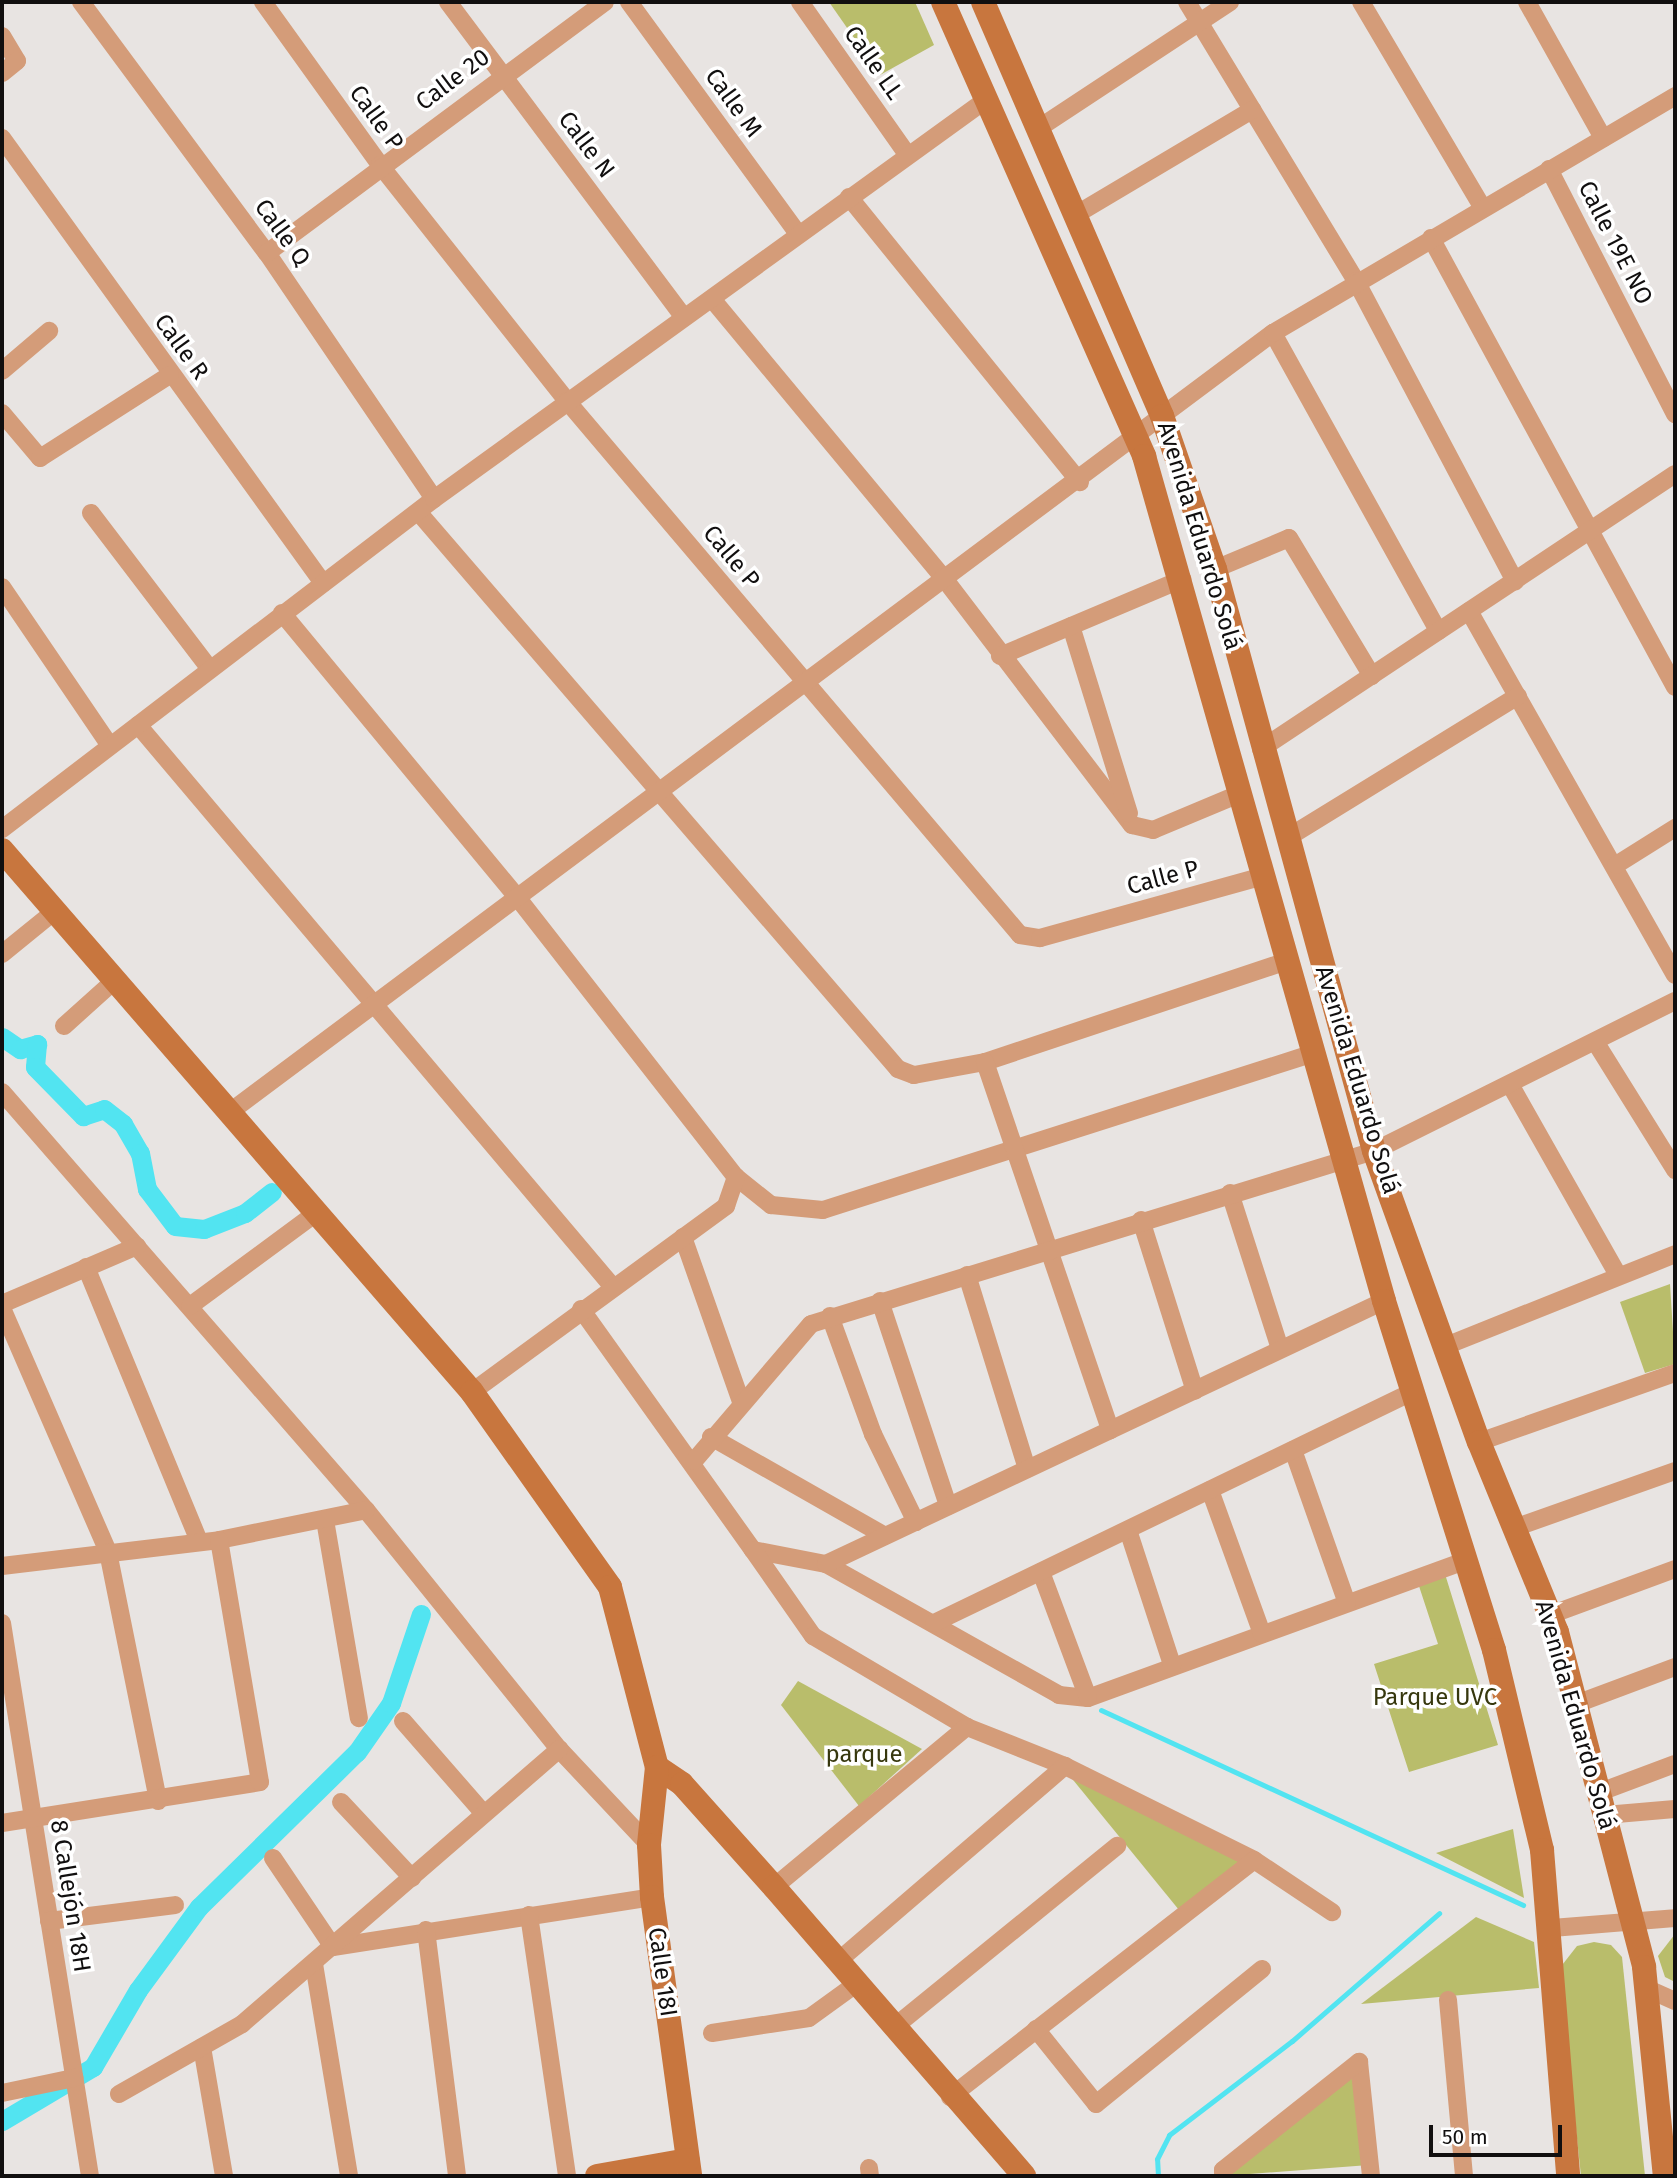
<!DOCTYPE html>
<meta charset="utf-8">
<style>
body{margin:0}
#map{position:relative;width:1677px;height:2178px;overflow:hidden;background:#e8e4e2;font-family:"Fira Sans",sans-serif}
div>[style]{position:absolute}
.green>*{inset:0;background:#b9bd6b}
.stream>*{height:5px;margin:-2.5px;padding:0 2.5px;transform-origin:2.5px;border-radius:2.5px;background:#52e4f1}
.canal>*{height:19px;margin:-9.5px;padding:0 9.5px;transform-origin:9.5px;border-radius:9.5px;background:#52e4f1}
.street>*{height:18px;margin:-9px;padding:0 9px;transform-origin:9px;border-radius:9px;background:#d49c79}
.secondary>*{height:24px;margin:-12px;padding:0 12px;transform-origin:12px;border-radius:12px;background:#c8763e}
span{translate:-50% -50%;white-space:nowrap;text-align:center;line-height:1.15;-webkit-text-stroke:7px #fff;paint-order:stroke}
.street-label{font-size:24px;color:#110f0f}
.park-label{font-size:24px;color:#37380e}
.frame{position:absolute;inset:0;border:4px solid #110f0f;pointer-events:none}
.scale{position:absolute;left:1429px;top:2125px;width:133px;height:32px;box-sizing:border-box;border:4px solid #110f0f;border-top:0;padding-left:9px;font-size:21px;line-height:24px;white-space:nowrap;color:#110f0f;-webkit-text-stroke:5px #fff;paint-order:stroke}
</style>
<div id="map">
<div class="green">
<div style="clip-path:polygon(829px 2px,915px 2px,934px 45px,880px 75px)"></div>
<div style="clip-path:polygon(1670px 1284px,1675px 1364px,1645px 1373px,1620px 1302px)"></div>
<div style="clip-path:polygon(1445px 1574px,1498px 1745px,1409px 1772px,1374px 1664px,1438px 1644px,1418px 1583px)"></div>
<div style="clip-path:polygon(798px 1681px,922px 1749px,859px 1806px,781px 1705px)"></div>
<div style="clip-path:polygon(1065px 1770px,1243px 1862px,1179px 1910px)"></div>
<div style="clip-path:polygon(1513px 1829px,1524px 1898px,1436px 1853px)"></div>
<div style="clip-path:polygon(1476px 1917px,1534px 1942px,1539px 1988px,1361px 2004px)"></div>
<div style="clip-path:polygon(1675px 1934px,1675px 1982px,1665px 1977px,1658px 1956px)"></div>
<div style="clip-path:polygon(1594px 1942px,1611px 1945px,1622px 1957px,1645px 2176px,1581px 2176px,1559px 1969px,1577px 1946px)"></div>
<div style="clip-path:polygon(1360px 2068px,1369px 2165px,1224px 2176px)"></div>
</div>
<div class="stream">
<div style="left:1101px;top:1710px;width:465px;rotate:24.8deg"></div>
<div style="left:1158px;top:2176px;width:17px;rotate:-93deg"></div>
<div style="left:1157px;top:2159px;width:27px;rotate:-63deg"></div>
<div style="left:1169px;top:2135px;width:155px;rotate:-37.4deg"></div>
<div style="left:1292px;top:2041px;width:195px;rotate:-41deg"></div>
</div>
<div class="canal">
<div style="left:2px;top:1037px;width:22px;rotate:34deg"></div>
<div style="left:20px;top:1049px;width:18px;rotate:-16deg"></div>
<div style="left:37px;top:1044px;width:23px;rotate:95deg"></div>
<div style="left:35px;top:1067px;width:69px;rotate:45.6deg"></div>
<div style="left:83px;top:1116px;width:22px;rotate:-18deg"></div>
<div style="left:104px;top:1109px;width:24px;rotate:38deg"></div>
<div style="left:123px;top:1124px;width:34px;rotate:60deg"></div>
<div style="left:140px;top:1153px;width:37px;rotate:79deg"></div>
<div style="left:147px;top:1189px;width:46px;rotate:52.9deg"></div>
<div style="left:175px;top:1226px;width:29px;rotate:6deg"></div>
<div style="left:204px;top:1229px;width:44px;rotate:-21.3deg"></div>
<div style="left:245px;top:1213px;width:34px;rotate:-38deg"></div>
<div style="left:2px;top:2121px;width:106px;rotate:-30.7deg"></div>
<div style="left:93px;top:2067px;width:89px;rotate:-59.7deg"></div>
<div style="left:138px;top:1990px;width:103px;rotate:-53.7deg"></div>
<div style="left:199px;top:1907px;width:221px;rotate:-44.5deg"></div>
<div style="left:357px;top:1752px;width:60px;rotate:-55.2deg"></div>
<div style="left:391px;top:1703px;width:94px;rotate:-71.4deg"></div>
</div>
<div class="street">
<div style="left:81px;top:2px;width:312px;rotate:53.5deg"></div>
<div style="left:267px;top:253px;width:297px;rotate:55.8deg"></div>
<div style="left:263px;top:2px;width:201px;rotate:54.3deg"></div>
<div style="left:380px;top:165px;width:301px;rotate:51.6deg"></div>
<div style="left:567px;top:401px;width:700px;rotate:49.69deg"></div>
<div style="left:1020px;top:935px;width:20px;rotate:9deg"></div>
<div style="left:1040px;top:938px;width:231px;rotate:-15.5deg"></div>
<div style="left:448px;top:2px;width:394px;rotate:53.2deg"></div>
<div style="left:629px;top:2px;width:287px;rotate:53.9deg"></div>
<div style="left:800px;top:2px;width:184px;rotate:54.9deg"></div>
<div style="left:1187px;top:2px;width:326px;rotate:58.8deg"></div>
<div style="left:1356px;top:281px;width:340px;rotate:62.1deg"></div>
<div style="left:1361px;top:2px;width:239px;rotate:59.4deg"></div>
<div style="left:1527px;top:2px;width:156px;rotate:60.8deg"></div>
<div style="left:2px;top:36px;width:29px;rotate:59deg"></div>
<div style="left:17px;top:61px;width:19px;rotate:141deg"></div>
<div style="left:1039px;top:128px;width:229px;rotate:-33.4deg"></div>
<div style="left:2px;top:138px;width:549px;rotate:54.2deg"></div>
<div style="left:1549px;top:169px;width:276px;rotate:62.8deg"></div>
<div style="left:849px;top:197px;width:367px;rotate:51deg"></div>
<div style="left:1077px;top:214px;width:204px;rotate:-30.7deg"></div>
<div style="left:1431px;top:238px;width:511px;rotate:61.48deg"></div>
<div style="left:267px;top:253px;width:421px;rotate:-36.6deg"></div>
<div style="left:712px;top:299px;width:361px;rotate:50.3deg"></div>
<div style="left:943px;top:577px;width:312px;rotate:52.7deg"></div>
<div style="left:1132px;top:825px;width:22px;rotate:13deg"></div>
<div style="left:1153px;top:830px;width:93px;rotate:-22.7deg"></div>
<div style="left:1273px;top:333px;width:341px;rotate:61deg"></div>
<div style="left:2px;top:371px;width:62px;rotate:-40.4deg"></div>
<div style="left:2px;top:413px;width:59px;rotate:49.8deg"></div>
<div style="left:40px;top:458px;width:154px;rotate:-32.6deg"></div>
<div style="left:91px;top:513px;width:196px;rotate:52.7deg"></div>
<div style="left:419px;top:513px;width:734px;rotate:49.25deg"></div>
<div style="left:898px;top:1069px;width:17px;rotate:21deg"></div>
<div style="left:914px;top:1075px;width:72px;rotate:-10.4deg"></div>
<div style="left:985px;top:1062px;width:317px;rotate:-18.5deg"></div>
<div style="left:1215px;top:569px;width:80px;rotate:-22.7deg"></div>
<div style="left:1289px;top:538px;width:161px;rotate:59deg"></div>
<div style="left:2px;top:587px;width:192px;rotate:55.8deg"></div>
<div style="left:1469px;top:611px;width:418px;rotate:60.5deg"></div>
<div style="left:282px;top:613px;width:369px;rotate:50.4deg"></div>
<div style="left:517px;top:897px;width:355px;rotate:52deg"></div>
<div style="left:736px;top:1177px;width:45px;rotate:38.7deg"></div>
<div style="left:771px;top:1205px;width:52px;rotate:5.5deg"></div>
<div style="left:823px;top:1210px;width:515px;rotate:-17.73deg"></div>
<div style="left:1071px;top:626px;width:196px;rotate:72.8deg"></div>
<div style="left:1000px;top:656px;width:198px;rotate:-22.9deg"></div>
<div style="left:138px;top:725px;width:736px;rotate:49.8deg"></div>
<div style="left:1261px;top:749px;width:497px;rotate:-33.6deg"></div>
<div style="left:2px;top:829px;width:544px;rotate:-37.38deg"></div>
<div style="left:434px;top:499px;width:683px;rotate:-35.88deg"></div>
<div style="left:1287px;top:838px;width:271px;rotate:-31.6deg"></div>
<div style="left:1616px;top:865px;width:70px;rotate:-32.1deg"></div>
<div style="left:2px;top:954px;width:68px;rotate:-39.1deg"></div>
<div style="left:64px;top:1026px;width:69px;rotate:-42deg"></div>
<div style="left:1596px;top:1043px;width:150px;rotate:58.1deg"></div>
<div style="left:985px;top:1062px;width:389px;rotate:71.2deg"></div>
<div style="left:1511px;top:1086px;width:217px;rotate:60.5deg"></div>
<div style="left:2px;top:1092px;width:554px;rotate:48.95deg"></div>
<div style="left:366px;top:1510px;width:307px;rotate:51.1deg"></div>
<div style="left:559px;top:1749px;width:132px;rotate:46.8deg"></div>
<div style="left:230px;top:1112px;width:1302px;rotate:-36.76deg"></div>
<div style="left:1273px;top:333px;width:467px;rotate:-30.5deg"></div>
<div style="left:1230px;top:1193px;width:164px;rotate:72.2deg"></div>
<div style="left:1141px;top:1220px;width:179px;rotate:72.5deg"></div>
<div style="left:683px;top:1237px;width:175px;rotate:70.6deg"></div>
<div style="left:86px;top:1267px;width:296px;rotate:67.6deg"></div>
<div style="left:967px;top:1275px;width:203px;rotate:72.8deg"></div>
<div style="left:880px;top:1301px;width:216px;rotate:71.6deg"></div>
<div style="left:2px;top:1304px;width:147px;rotate:-23.2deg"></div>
<div style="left:190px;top:1306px;width:155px;rotate:-36.4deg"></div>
<div style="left:2px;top:1308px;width:266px;rotate:66.5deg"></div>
<div style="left:108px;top:1552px;width:254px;rotate:78.6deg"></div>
<div style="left:581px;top:1309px;width:296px;rotate:54.5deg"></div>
<div style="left:753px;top:1550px;width:74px;rotate:10.9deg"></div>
<div style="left:826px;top:1564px;width:267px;rotate:29.3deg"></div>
<div style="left:1059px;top:1695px;width:29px;rotate:6deg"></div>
<div style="left:1088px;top:1698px;width:400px;rotate:-20deg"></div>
<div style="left:830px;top:1316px;width:126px;rotate:70deg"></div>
<div style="left:873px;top:1434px;width:98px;rotate:64deg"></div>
<div style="left:1448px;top:1345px;width:245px;rotate:-21.8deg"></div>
<div style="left:472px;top:1392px;width:315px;rotate:-36.2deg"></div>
<div style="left:726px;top:1206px;width:31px;rotate:-71deg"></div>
<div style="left:711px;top:1437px;width:200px;rotate:29.6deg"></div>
<div style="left:1479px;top:1442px;width:208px;rotate:-19.4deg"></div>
<div style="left:1293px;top:1450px;width:162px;rotate:70.6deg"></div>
<div style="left:694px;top:1461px;width:180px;rotate:-49.5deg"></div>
<div style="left:811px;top:1324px;width:589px;rotate:-17.08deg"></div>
<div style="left:1374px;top:1151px;width:336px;rotate:-26.5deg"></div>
<div style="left:1210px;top:1490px;width:153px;rotate:70.1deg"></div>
<div style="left:325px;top:1520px;width:201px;rotate:80.3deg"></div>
<div style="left:1514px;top:1528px;width:171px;rotate:-19.5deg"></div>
<div style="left:1128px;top:1530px;width:142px;rotate:71.9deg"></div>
<div style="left:753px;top:1550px;width:105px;rotate:55.1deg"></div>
<div style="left:813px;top:1636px;width:179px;rotate:30.6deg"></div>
<div style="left:967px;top:1727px;width:105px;rotate:21.7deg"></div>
<div style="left:1065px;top:1766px;width:211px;rotate:26.4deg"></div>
<div style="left:1254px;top:1860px;width:94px;rotate:33.7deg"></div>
<div style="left:826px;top:1564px;width:617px;rotate:-25.24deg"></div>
<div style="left:2px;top:1566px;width:219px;rotate:-6.8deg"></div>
<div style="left:219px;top:1540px;width:150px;rotate:-11.5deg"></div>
<div style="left:1041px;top:1572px;width:134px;rotate:69.5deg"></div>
<div style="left:1550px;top:1615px;width:133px;rotate:-20.2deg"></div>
<div style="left:2px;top:1623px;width:560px;rotate:80.96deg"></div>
<div style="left:934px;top:1623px;width:531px;rotate:-25.79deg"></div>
<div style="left:1576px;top:1704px;width:106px;rotate:-20.5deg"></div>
<div style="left:403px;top:1721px;width:123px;rotate:48.9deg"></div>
<div style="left:1600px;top:1792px;width:80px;rotate:-20.5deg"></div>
<div style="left:341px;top:1802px;width:104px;rotate:46.9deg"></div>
<div style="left:1605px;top:1815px;width:70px;rotate:-4.9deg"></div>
<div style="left:2px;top:1823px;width:261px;rotate:-9deg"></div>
<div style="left:260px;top:1782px;width:245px;rotate:-99.6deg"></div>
<div style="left:273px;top:1858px;width:107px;rotate:56deg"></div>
<div style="left:333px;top:1947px;width:323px;rotate:-8.9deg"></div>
<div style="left:774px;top:1887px;width:251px;rotate:-39.7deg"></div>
<div style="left:529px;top:1915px;width:264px;rotate:81.7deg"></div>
<div style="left:49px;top:1921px;width:127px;rotate:-7.2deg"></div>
<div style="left:1552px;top:1928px;width:123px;rotate:-4.6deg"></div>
<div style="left:426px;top:1930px;width:248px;rotate:82.8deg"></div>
<div style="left:837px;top:1962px;width:301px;rotate:-40.7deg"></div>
<div style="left:314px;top:1964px;width:215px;rotate:80.6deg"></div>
<div style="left:1648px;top:1989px;width:30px;rotate:24deg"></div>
<div style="left:1448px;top:2000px;width:177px;rotate:84.8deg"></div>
<div style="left:893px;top:2028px;width:289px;rotate:-39.1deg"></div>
<div style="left:1036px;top:2029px;width:96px;rotate:51.3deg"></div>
<div style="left:1096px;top:2104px;width:214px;rotate:-39.1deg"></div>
<div style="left:712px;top:2033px;width:98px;rotate:-8.8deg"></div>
<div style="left:809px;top:2018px;width:58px;rotate:-35.9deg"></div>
<div style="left:202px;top:2047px;width:131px;rotate:80.3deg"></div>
<div style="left:1359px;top:2062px;width:115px;rotate:84deg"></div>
<div style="left:2px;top:2093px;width:74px;rotate:-11.8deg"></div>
<div style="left:119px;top:2094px;width:142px;rotate:-29.6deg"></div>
<div style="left:242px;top:2024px;width:420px;rotate:-40.9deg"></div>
<div style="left:950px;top:2097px;width:385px;rotate:-37.9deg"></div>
<div style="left:869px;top:2168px;width:8px;rotate:83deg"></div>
<div style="left:1223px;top:2176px;width:6px;rotate:-90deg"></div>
<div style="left:1223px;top:2170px;width:174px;rotate:-38.5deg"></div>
</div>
<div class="secondary">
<div style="left:943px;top:2px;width:497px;rotate:66.1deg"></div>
<div style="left:1144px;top:456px;width:878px;rotate:74.14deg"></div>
<div style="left:1384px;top:1301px;width:366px;rotate:72.5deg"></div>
<div style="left:1494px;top:1650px;width:206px;rotate:76.5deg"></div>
<div style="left:1542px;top:1850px;width:327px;rotate:85.4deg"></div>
<div style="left:983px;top:2px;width:451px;rotate:66.6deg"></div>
<div style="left:1162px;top:416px;width:162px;rotate:70.9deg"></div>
<div style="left:1215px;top:569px;width:603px;rotate:74.72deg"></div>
<div style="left:1374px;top:1151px;width:309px;rotate:70.2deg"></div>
<div style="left:1479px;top:1442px;width:205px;rotate:67.7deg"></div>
<div style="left:1557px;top:1632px;width:346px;rotate:75.4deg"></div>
<div style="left:1644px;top:1967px;width:210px;rotate:84.3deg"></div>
<div style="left:2px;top:850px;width:717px;rotate:49.07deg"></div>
<div style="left:472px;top:1392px;width:239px;rotate:54.7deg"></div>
<div style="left:610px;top:1587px;width:186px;rotate:75.4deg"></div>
<div style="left:657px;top:1767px;width:30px;rotate:34deg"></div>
<div style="left:682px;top:1784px;width:138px;rotate:48.2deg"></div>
<div style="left:774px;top:1887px;width:382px;rotate:49.1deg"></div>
<div style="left:657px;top:1767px;width:78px;rotate:95.9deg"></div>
<div style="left:649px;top:1845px;width:52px;rotate:86.7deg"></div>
<div style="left:652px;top:1897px;width:282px;rotate:82.2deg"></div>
<div style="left:597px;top:2176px;width:92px;rotate:-10deg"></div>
</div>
<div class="street-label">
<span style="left:873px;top:63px;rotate:55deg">Calle LL</span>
<span style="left:453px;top:80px;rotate:-37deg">Calle 20</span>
<span style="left:733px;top:103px;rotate:54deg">Calle M</span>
<span style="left:376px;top:118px;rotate:54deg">Calle P</span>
<span style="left:586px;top:145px;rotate:53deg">Calle N</span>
<span style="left:282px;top:233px;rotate:54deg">Calle Q</span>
<span style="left:1615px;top:243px;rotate:63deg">Calle 19E NO</span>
<span style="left:181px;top:347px;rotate:54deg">Calle R</span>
<span style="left:1199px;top:536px;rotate:73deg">Avenida Eduardo Solá</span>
<span style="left:731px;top:557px;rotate:50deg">Calle P</span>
<span style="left:1163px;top:878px;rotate:-15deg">Calle P</span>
<span style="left:1357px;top:1080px;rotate:73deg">Avenida Eduardo Solá</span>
<span style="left:1575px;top:1715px;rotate:74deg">Avenida Eduardo Solá</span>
<span style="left:70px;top:1896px;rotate:81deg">8 Callejón 18H</span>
<span style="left:662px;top:1972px;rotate:82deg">Calle 18I</span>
</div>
<div class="park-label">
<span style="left:1435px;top:1698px">Parque UVC</span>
<span style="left:864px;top:1755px">parque</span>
</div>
<div class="frame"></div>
<div class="scale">50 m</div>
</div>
